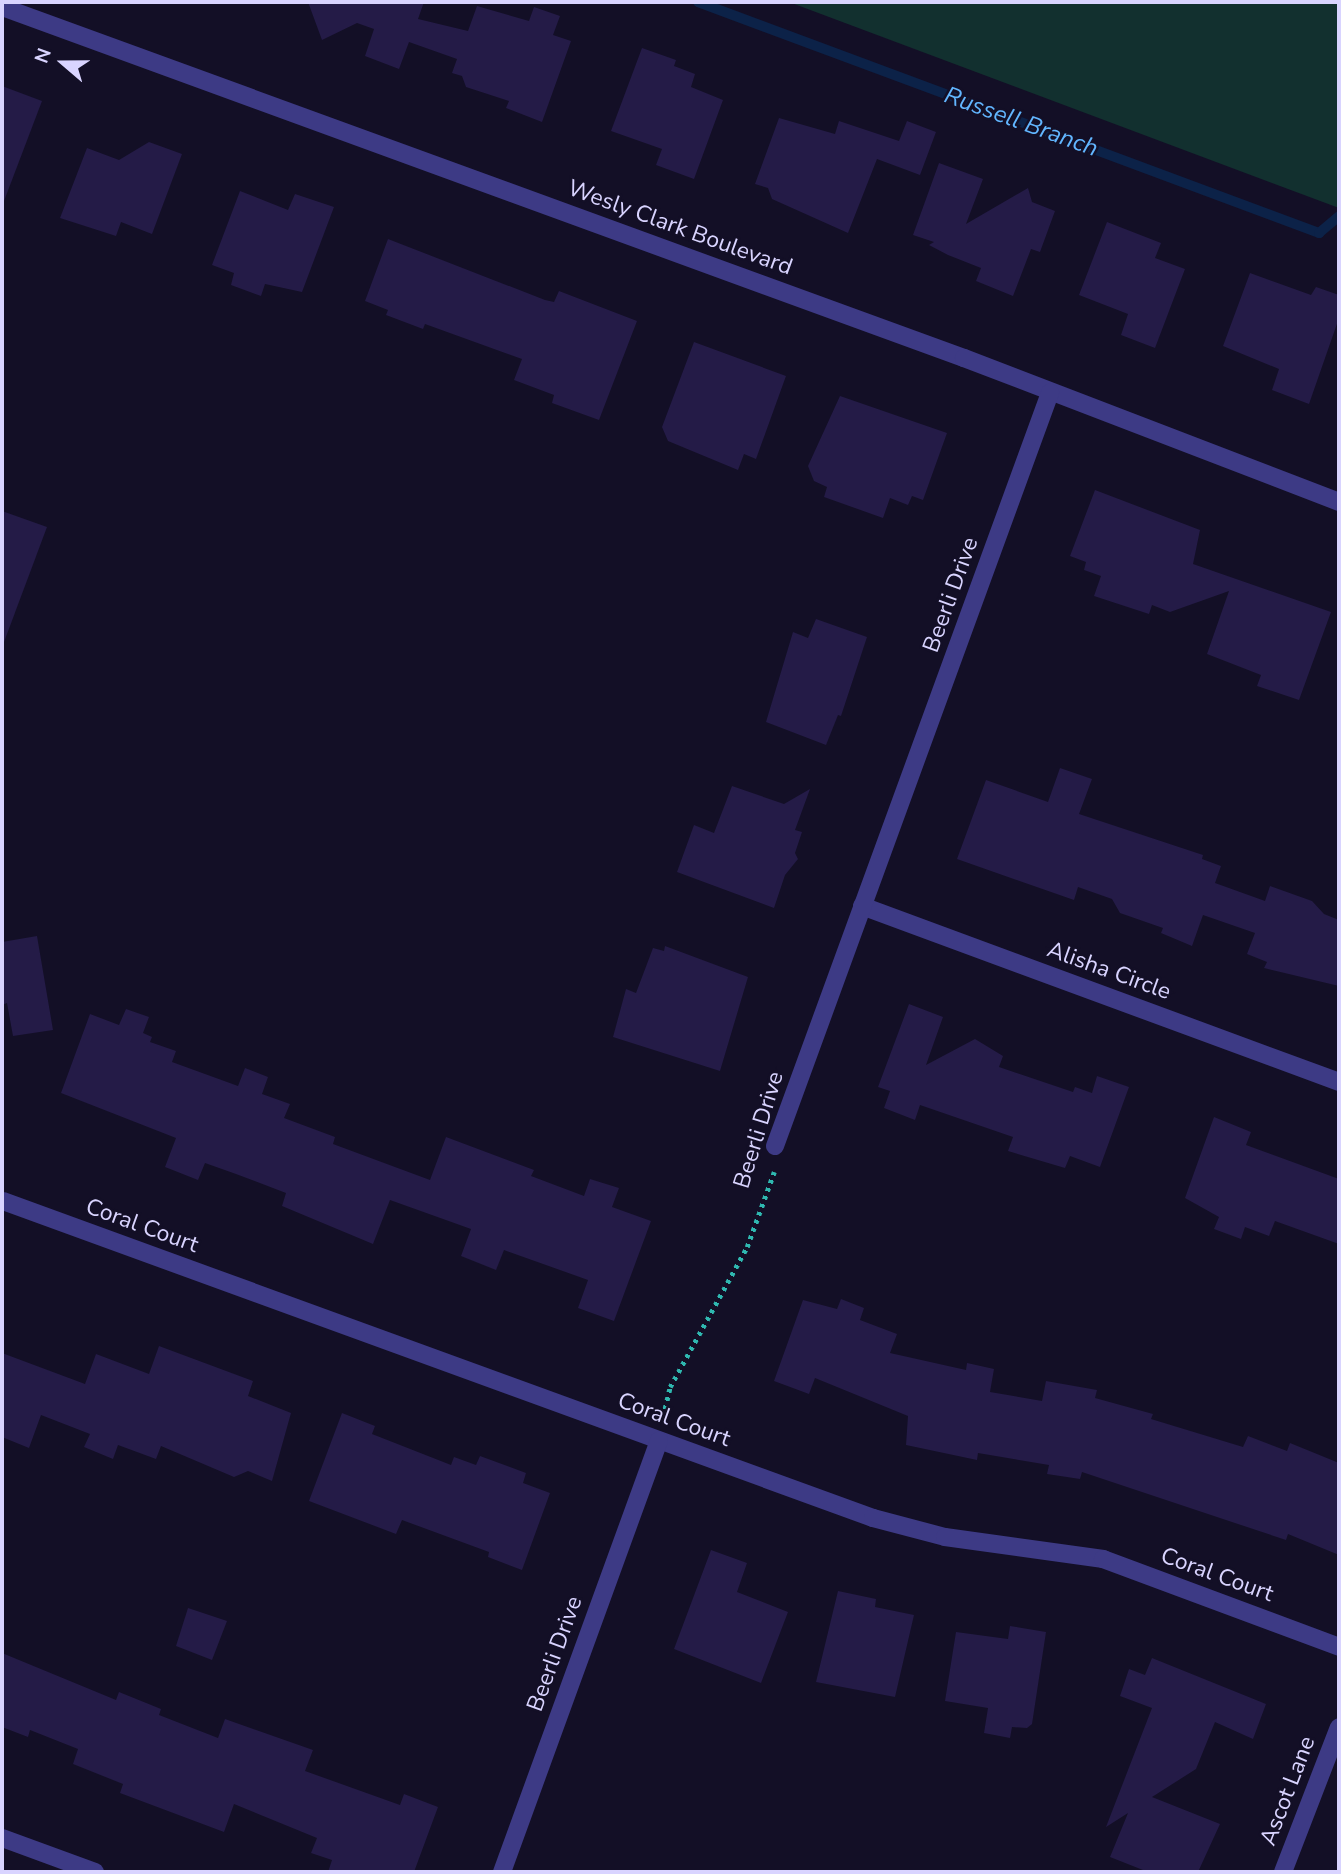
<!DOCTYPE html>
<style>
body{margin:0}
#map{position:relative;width:1341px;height:1874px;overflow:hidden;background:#130f26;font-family:"Nunito Sans",sans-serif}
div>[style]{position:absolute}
.green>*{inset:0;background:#12302f}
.stream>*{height:10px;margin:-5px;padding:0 5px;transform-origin:5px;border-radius:5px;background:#0c2248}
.building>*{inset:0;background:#241b47}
.path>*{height:4.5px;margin-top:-2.25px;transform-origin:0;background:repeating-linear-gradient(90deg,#2fb8b0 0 3.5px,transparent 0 8.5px)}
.minor>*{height:18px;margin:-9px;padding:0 9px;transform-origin:9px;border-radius:9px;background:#3d3a85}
span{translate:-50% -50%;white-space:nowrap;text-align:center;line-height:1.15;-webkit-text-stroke:5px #130f26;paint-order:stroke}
.street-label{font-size:23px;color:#d9d4ff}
.water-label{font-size:24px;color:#62b6ff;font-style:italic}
.frame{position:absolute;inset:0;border:4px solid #d9d4ff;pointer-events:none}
.north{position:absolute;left:28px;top:28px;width:70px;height:70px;-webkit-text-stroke:5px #130f26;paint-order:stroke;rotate:290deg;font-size:19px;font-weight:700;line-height:28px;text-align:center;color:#d9d4ff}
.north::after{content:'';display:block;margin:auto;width:24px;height:32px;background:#d9d4ff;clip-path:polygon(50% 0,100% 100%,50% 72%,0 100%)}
</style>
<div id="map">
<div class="green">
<div style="clip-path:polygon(789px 2px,1339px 2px,1339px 208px)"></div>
</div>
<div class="stream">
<div style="left:698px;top:2px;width:663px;rotate:20.4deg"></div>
<div style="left:1319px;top:233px;width:26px;rotate:-40deg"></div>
</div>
<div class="building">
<div style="clip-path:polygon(308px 2px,424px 2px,418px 19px,468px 31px,477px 6px,529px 21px,534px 7px,560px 16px,553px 35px,571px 41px,542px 122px,506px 108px,509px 101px,466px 87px,462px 76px,452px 73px,457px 59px,409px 42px,399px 69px,365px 56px,374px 29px,357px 23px,322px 40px)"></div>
<div style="clip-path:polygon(642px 48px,676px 60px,674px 66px,695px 74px,691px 87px,723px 100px,694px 179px,656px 165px,662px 149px,611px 131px)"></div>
<div style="clip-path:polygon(2px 86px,42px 101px,4px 201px,2px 200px)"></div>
<div style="clip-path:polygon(779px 118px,835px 134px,839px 121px,899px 141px,907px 121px,936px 132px,920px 175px,877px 159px,848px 233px,772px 199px,768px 188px,755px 184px)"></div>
<div style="clip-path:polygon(149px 142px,182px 154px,152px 234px,121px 222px,116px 236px,60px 218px,87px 148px,119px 160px)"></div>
<div style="clip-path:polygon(939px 163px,983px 179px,966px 224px,1028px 188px,1032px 202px,1055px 211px,1040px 252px,1031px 249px,1013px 296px,976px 281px,981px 268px,948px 255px,929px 245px,934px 242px,913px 235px)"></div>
<div style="clip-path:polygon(240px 191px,288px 210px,295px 194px,334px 207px,302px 292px,265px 284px,261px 296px,231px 285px,234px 273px,212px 265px)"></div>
<div style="clip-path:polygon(1107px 222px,1161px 243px,1155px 258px,1185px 269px,1155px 348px,1121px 335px,1128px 314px,1079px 295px)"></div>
<div style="clip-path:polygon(388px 239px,545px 300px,554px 302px,559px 291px,637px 321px,599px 420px,552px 403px,554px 395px,514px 380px,522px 359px,425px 324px,423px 329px,386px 315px,388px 310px,365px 301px)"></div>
<div style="clip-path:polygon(1250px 273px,1311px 295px,1316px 287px,1339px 295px,1339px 318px,1309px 404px,1272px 390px,1279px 369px,1223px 346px)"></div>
<div style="clip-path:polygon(694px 342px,786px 376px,756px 459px,744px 454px,738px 470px,668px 441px,662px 427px)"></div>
<div style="clip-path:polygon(840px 396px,947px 433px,923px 500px,912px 496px,908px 505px,890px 498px,883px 518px,824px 497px,827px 487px,814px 481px,808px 466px)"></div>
<div style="clip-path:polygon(1095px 490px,1200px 530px,1193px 564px,1331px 612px,1299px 700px,1257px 686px,1261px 675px,1207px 654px,1229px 591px,1170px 612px,1152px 605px,1149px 614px,1094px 596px,1101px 576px,1084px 570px,1086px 562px,1070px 556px)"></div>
<div style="clip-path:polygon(2px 511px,47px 527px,4px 642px,2px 641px)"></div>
<div style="clip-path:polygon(816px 619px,867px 637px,841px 716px,838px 715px,826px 745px,766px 722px,793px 632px,808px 638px)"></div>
<div style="clip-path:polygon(1060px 768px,1092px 779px,1079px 814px,1203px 855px,1202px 859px,1221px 866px,1215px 883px,1265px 901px,1270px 886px,1312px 901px,1324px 914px,1339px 920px,1339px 986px,1264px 968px,1267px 962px,1247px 954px,1255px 933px,1203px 915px,1192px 946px,1161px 933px,1163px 928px,1120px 913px,1112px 899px,1078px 887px,1074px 900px,957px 859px,986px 780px,1048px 802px)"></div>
<div style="clip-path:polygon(732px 786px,784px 804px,810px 789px,795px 830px,802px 832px,795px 853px,798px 859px,785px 875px,774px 908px,677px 872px,694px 825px,714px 833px)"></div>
<div style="clip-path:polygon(37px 936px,53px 1030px,13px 1036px,7px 1003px,2px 1005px,2px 942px)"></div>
<div style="clip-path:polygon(665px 946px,748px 977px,720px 1071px,613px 1037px,626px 989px,636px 993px,653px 948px,664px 951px)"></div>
<div style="clip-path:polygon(909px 1004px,943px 1017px,926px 1065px,975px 1039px,1003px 1056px,999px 1067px,1073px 1092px,1075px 1087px,1092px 1093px,1097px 1076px,1129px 1087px,1100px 1167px,1070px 1156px,1065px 1168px,1008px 1151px,1013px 1137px,920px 1105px,915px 1120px,884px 1108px,890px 1091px,878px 1087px)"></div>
<div style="clip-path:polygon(126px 1009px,149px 1017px,143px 1033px,152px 1037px,150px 1042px,176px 1051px,172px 1062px,238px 1086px,245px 1068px,268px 1077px,262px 1094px,290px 1104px,284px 1118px,335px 1137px,333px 1144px,430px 1180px,446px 1137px,534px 1170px,531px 1176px,584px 1196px,590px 1179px,619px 1188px,612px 1207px,651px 1221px,614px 1321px,578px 1308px,588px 1280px,504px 1250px,496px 1270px,461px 1256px,471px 1229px,390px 1200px,373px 1244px,282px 1206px,286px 1193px,236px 1174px,205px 1163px,198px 1180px,165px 1167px,176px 1138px,61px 1093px,90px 1014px,119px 1025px)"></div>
<div style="clip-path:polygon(1214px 1117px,1251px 1132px,1246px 1145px,1339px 1179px,1339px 1244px,1275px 1221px,1269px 1236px,1245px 1227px,1241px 1239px,1214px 1229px,1219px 1217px,1185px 1198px)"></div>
<div style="clip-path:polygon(841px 1299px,864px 1308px,860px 1320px,897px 1334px,890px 1353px,966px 1370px,967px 1363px,994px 1369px,990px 1392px,1042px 1401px,1046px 1381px,1097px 1390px,1095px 1398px,1153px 1414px,1151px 1419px,1243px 1447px,1248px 1436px,1287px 1451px,1290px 1443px,1339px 1463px,1339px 1555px,1288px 1534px,1286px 1540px,1082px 1472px,1080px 1479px,1047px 1474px,1049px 1465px,978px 1453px,977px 1460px,906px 1445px,908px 1416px,815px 1378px,809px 1394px,774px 1381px,803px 1300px,837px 1309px)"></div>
<div style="clip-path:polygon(159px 1346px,253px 1381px,248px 1396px,291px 1413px,272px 1481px,248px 1471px,234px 1477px,161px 1446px,156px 1459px,118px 1445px,113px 1459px,84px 1447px,90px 1434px,41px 1415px,29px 1448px,2px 1437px,2px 1353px,85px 1384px,96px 1354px,149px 1374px)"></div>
<div style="clip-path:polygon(342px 1413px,375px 1426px,372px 1434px,451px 1465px,454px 1457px,476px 1465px,480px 1456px,526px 1473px,523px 1483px,550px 1493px,522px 1570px,488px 1557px,489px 1552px,402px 1520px,396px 1534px,309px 1501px)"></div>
<div style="clip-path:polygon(711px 1550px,747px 1563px,737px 1592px,788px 1612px,761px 1683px,674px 1649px)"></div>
<div style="clip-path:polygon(838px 1591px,876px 1599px,875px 1607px,914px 1615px,895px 1697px,816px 1682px)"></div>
<div style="clip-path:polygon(188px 1608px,227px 1621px,212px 1660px,176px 1646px)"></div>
<div style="clip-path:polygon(1010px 1626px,1046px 1632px,1032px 1724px,1027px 1728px,1012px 1727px,1010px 1738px,984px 1733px,988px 1708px,945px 1701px,956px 1632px,1008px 1639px)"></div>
<div style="clip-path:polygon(2px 1653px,116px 1700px,119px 1692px,161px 1709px,159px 1715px,218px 1738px,225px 1719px,313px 1750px,305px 1771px,400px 1805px,404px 1794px,438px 1807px,414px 1872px,328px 1872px,332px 1860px,311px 1853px,317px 1838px,234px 1804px,224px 1832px,120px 1793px,123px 1784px,73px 1764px,78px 1749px,30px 1730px,28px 1737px,2px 1727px)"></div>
<div style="clip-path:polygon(1152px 1658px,1266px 1704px,1253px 1739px,1215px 1722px,1196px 1769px,1152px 1797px,1220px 1824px,1198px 1872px,1148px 1872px,1110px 1857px,1128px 1813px,1106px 1827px,1152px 1708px,1120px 1696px,1129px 1669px,1145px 1675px)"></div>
</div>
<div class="path">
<div style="left:663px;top:1417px;width:31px;rotate:-77deg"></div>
<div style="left:670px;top:1387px;width:160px;rotate:-61.2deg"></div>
<div style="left:747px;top:1247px;width:80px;rotate:-70.2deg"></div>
</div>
<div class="minor">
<div style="left:2px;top:7px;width:1024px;rotate:20.05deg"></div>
<div style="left:964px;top:358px;width:402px;rotate:21deg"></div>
<div style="left:862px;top:906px;width:508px;rotate:20.25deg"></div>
<div style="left:775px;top:1146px;width:802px;rotate:-69.94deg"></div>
<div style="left:3px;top:1201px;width:926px;rotate:20.02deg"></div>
<div style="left:873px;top:1518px;width:74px;rotate:14.8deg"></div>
<div style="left:945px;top:1537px;width:160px;rotate:7.9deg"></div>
<div style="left:1103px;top:1559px;width:252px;rotate:20.4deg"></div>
<div style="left:2px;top:1838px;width:99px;rotate:20.1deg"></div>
<div style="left:502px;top:1872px;width:459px;rotate:-70deg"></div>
<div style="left:1283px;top:1872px;width:155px;rotate:-68.9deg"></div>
</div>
<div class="street-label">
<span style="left:680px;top:228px;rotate:20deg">Wesly Clark Boulevard</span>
<span style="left:951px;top:595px;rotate:-70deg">Beerli Drive</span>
<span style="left:1109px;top:971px;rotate:20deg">Alisha Circle</span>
<span style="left:759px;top:1130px;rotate:-73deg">Beerli Drive</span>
<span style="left:142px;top:1226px;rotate:20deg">Coral Court</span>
<span style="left:674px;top:1420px;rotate:20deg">Coral Court</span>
<span style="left:1217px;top:1575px;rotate:20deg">Coral Court</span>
<span style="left:555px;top:1654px;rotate:-70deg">Beerli Drive</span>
<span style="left:1288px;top:1791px;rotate:-69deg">Ascot Lane</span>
</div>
<div class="water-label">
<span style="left:1021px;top:122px;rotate:20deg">Russell Branch</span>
</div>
<div class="frame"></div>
<div class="north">N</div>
</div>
